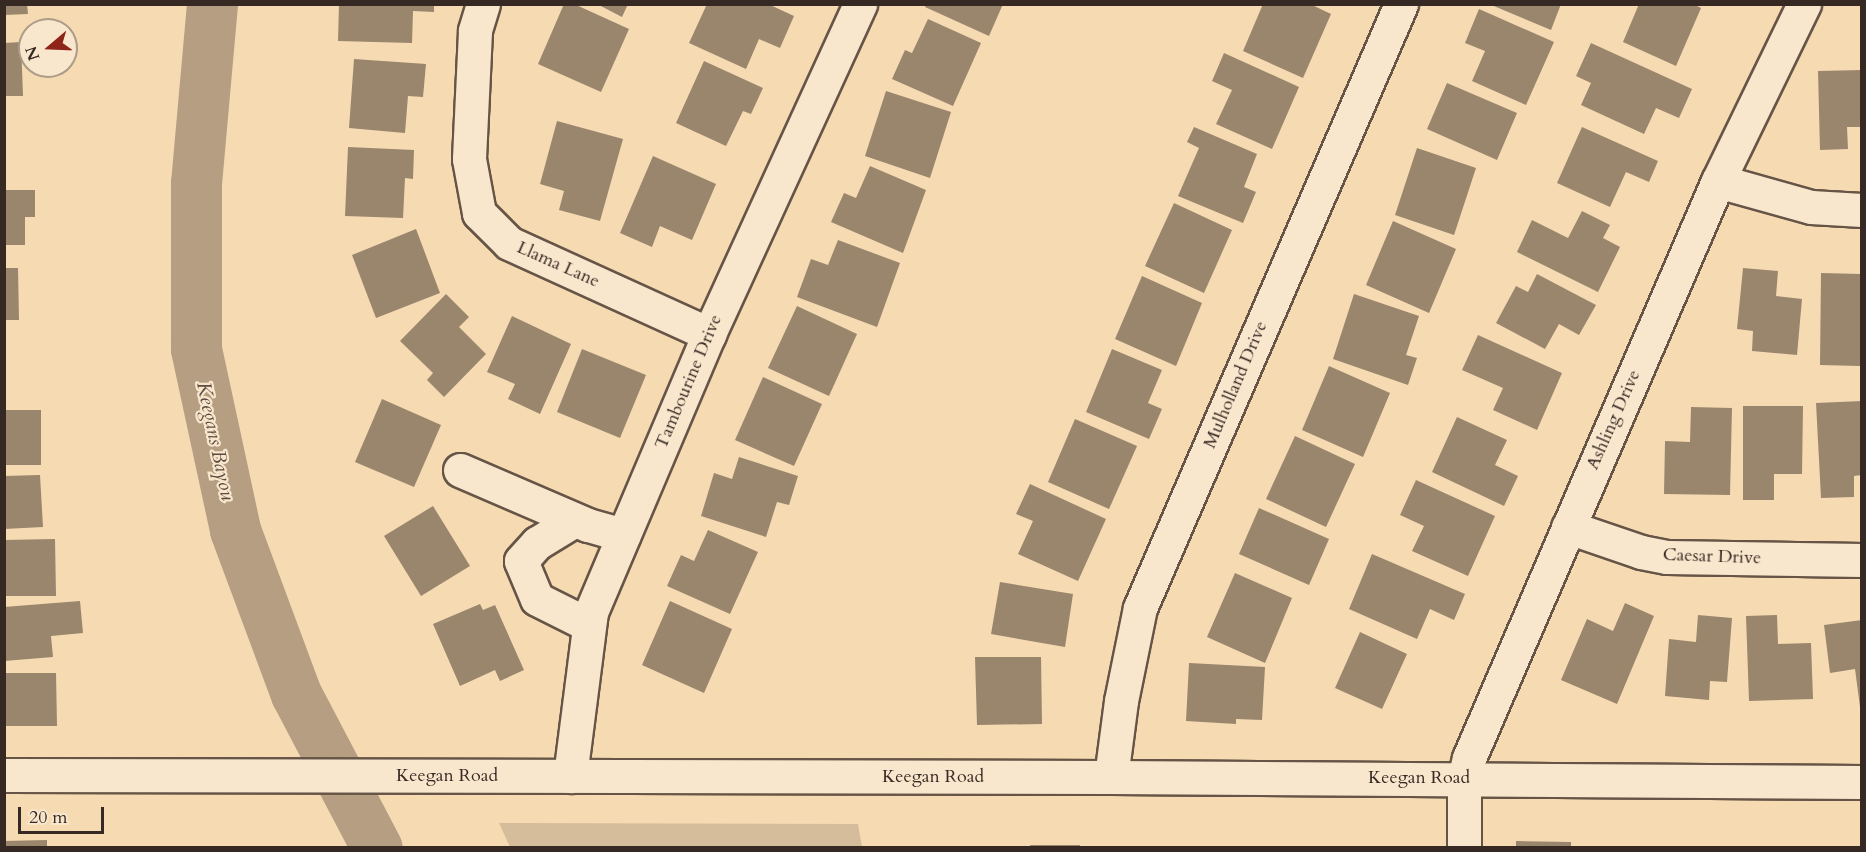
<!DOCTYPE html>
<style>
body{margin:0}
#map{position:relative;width:1866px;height:852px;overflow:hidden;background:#f6dab2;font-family:Cardo,serif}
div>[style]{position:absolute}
.green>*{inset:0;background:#d5bc9a}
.river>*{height:51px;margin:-25.5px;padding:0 25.5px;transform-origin:25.5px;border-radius:25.5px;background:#b59e81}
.building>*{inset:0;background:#9a856d}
.roads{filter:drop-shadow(2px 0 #665547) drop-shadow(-2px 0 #665547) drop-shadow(0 2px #665547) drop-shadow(0 -2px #665547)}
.minor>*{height:33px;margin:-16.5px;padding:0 16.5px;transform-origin:16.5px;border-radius:16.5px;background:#f9e7cd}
span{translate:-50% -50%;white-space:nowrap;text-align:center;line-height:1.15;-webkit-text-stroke:4.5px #f9e7cd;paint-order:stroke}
.street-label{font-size:18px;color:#362923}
.water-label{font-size:20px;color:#5c4c3f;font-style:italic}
.frame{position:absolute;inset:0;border:6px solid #362923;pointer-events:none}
.north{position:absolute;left:18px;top:18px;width:60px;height:60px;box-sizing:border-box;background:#f9e7cd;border:2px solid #ab9b89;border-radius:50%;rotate:251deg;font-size:16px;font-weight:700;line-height:24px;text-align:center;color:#362923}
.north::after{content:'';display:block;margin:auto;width:21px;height:27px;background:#8f2418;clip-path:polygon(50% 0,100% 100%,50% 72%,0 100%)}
.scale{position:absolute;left:18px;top:807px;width:86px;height:27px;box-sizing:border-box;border:3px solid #362923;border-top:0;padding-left:8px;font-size:18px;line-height:21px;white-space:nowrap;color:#362923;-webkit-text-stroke:4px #f9e7cd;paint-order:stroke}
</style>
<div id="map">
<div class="green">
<div style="clip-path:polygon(499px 823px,858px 824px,862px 847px,510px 847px)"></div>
</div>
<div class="river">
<div style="left:212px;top:4px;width:180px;rotate:95.1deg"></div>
<div style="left:196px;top:183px;width:166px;rotate:90deg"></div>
<div style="left:196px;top:349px;width:185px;rotate:77.8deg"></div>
<div style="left:235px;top:530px;width:175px;rotate:69.6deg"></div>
<div style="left:296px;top:694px;width:174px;rotate:62.3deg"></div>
</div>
<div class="building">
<div style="clip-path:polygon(4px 4px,27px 4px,28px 14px,4px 15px)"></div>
<div style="clip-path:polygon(339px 4px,434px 4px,434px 12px,413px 11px,412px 43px,338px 41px)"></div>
<div style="clip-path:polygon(564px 4px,574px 4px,629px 29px,601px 92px,538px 64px)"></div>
<div style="clip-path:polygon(597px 4px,628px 4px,622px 17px)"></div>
<div style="clip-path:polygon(707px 4px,768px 4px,794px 16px,780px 48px,759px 39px,746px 69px,689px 43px)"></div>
<div style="clip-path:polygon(927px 4px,1003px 4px,989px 36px,925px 7px)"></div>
<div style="clip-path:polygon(1263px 4px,1310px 4px,1331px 14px,1303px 78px,1243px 51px)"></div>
<div style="clip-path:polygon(1489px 4px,1561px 4px,1551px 30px)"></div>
<div style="clip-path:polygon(1639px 4px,1693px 4px,1701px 8px,1676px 66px,1623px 42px)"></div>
<div style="clip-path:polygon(1479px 9px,1554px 42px,1526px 105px,1472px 81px,1485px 51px,1465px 43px)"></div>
<div style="clip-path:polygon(928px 19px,981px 43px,953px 106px,892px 79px,905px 50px,912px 53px)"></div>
<div style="clip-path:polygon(21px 42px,23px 96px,4px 96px,4px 43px)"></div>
<div style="clip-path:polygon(1591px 43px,1692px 89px,1679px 118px,1656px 108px,1644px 134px,1581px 105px,1591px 83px,1576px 76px)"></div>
<div style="clip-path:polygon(1224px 53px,1299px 87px,1272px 149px,1216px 124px,1232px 90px,1212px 81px)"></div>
<div style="clip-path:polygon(354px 59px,426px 64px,423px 97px,408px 96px,405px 133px,349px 128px)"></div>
<div style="clip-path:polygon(704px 61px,763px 88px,751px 114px,743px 111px,726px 146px,676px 123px)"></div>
<div style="clip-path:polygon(1862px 70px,1862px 127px,1847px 127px,1848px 149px,1820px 150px,1818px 71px)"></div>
<div style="clip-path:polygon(1447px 83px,1517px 113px,1497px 160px,1427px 129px)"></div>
<div style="clip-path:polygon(886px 91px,951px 112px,930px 178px,865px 156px)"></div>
<div style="clip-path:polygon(557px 121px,623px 139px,600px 221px,559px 210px,564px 191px,540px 184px)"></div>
<div style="clip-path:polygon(1194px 127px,1257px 154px,1244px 187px,1256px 192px,1243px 223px,1178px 196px,1199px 148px,1187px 142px)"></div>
<div style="clip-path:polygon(1582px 127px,1658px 161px,1649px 182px,1626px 172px,1610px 207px,1557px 183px)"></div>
<div style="clip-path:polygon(348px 147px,414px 150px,413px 179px,405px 178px,403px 218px,345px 216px)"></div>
<div style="clip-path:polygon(1417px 148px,1476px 168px,1454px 235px,1395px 215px)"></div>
<div style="clip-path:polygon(653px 156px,716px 184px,692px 240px,660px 226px,652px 247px,620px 233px)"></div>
<div style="clip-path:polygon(870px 166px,926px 190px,903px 253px,831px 222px,844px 193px,856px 198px)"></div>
<div style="clip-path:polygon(4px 190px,35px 190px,35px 217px,25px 217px,25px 245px,4px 245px)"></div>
<div style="clip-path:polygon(1174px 203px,1232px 230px,1204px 293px,1145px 266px)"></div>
<div style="clip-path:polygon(1582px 211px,1610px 225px,1603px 238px,1620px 247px,1598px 292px,1517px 252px,1532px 220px,1568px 238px)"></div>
<div style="clip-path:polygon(1393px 221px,1456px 249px,1429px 313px,1366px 285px)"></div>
<div style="clip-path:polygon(416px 229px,440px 293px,376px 318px,352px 255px)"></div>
<div style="clip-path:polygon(838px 240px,900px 263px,877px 327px,797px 297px,811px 259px,828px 265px)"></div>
<div style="clip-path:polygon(4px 268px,18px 268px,19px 320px,4px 320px)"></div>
<div style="clip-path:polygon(1743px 268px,1778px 271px,1776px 296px,1802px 299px,1797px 355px,1752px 351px,1753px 331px,1737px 329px)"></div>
<div style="clip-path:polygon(1821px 273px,1861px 274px,1860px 366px,1820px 365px)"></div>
<div style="clip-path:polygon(1537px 274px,1596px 305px,1579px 335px,1559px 324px,1545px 349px,1496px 323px,1516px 286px,1528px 292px)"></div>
<div style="clip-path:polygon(1142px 276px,1202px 303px,1176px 366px,1115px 339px)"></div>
<div style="clip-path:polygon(446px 294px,469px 317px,459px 327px,486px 354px,444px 397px,427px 380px,433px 373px,400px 341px)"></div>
<div style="clip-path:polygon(1354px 294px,1419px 316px,1406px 355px,1417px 358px,1408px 385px,1333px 359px)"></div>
<div style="clip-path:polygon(797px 306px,857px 334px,829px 396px,768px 368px)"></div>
<div style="clip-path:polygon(512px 316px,571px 344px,540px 414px,508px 399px,515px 384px,487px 372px)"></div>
<div style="clip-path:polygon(1478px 335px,1562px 373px,1537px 430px,1493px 410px,1503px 388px,1462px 370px)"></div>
<div style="clip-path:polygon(582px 349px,646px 375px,620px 438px,557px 412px)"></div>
<div style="clip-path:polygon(1112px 349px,1162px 370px,1148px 403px,1162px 409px,1149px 439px,1086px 412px)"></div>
<div style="clip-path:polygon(1329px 366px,1390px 393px,1363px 457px,1302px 430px)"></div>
<div style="clip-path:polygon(763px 377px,822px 404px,794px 466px,735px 440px)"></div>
<div style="clip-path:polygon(382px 399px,441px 425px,414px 487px,355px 462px)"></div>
<div style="clip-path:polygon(1862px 401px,1862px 475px,1854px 476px,1854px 497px,1821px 498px,1816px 403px)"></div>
<div style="clip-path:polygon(1743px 406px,1803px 406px,1802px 474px,1774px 474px,1774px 500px,1743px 500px)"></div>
<div style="clip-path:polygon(1691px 407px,1732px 408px,1730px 495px,1664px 494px,1665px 441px,1690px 442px)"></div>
<div style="clip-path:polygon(4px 410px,41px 410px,41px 465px,4px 465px)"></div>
<div style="clip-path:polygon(1457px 417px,1507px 440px,1495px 465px,1518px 476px,1504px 506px,1432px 472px)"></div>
<div style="clip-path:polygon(1075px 419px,1137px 446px,1109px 509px,1048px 482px)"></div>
<div style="clip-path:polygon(1295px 436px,1355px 464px,1326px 527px,1266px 499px)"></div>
<div style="clip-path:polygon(739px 457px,798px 476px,789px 505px,777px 502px,766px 537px,701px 516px,714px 473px,732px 479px)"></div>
<div style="clip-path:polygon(40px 475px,43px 527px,4px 529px,4px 476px)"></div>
<div style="clip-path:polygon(1416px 480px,1495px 516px,1468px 576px,1412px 551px,1424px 526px,1400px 515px)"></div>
<div style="clip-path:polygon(1030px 484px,1106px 519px,1078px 581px,1018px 554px,1033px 521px,1016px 514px)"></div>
<div style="clip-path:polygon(433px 506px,470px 566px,421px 596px,384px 536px)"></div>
<div style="clip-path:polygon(1259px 508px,1329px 539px,1309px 585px,1239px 554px)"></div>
<div style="clip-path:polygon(708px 530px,758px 552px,730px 614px,667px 586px,681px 555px,694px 561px)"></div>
<div style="clip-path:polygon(55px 539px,56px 596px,4px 596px,4px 540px)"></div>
<div style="clip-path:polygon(1372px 554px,1465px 594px,1454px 620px,1430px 609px,1417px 639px,1349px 609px)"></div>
<div style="clip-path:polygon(1235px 573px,1292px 598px,1265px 663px,1207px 637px)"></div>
<div style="clip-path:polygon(1000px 582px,1073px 594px,1065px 647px,991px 634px)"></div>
<div style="clip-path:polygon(80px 601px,83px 633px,51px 636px,53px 657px,4px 661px,4px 607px)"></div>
<div style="clip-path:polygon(670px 601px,732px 629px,704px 693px,642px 665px)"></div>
<div style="clip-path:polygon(1625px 603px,1654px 616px,1617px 704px,1561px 680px,1587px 619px,1613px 631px)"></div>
<div style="clip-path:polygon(480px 604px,483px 610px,495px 605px,524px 670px,500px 681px,495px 670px,460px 686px,433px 624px)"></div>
<div style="clip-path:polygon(1698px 615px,1732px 618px,1727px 682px,1710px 681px,1709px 700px,1665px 696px,1669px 639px,1696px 642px)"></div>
<div style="clip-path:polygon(1777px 615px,1778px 644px,1811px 643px,1813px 699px,1749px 701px,1746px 616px)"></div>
<div style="clip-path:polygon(1862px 620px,1862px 707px,1860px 707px,1855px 669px,1830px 673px,1824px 625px)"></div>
<div style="clip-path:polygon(1360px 632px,1407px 654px,1382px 709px,1335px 688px)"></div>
<div style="clip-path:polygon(975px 657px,1041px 657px,1042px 724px,977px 725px)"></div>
<div style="clip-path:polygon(1189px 663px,1265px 667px,1262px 720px,1236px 719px,1236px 724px,1186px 721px)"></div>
<div style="clip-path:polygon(4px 673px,56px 673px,57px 726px,4px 726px)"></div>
<div style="clip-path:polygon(47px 840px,47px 848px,4px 848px,4px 841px)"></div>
<div style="clip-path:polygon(1516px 841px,1571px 842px,1571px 848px,1516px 848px)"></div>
<div style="clip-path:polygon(1030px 845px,1080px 845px,1080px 848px,1030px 848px)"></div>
</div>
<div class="roads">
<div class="minor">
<div style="left:483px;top:4px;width:28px;rotate:107deg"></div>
<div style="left:475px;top:31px;width:128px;rotate:92.7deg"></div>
<div style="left:469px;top:159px;width:55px;rotate:79.5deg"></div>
<div style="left:479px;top:213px;width:42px;rotate:45deg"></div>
<div style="left:509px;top:243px;width:220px;rotate:24.5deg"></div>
<div style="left:1718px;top:181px;width:97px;rotate:15.6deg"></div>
<div style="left:1811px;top:207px;width:51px;rotate:3.4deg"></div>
<div style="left:460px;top:470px;width:139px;rotate:23.3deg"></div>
<div style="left:588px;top:525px;width:37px;rotate:16deg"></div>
<div style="left:575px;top:520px;width:44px;rotate:148.8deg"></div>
<div style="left:537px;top:543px;width:24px;rotate:132deg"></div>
<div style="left:521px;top:561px;width:41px;rotate:67.2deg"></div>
<div style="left:537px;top:599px;width:58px;rotate:26.6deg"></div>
<div style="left:1568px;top:527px;width:77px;rotate:18.9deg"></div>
<div style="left:1641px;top:552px;width:26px;rotate:11deg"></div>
<div style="left:1667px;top:557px;width:195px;rotate:0.9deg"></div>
<div style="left:4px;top:775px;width:1107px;rotate:0.1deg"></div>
<div style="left:1111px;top:777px;width:751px;rotate:0.38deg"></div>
<div style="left:570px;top:776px;width:165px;rotate:-82.7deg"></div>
<div style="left:591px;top:612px;width:302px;rotate:-67deg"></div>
<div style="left:709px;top:334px;width:363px;rotate:-65.4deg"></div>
<div style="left:1111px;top:777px;width:77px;rotate:-82.5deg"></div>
<div style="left:1121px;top:701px;width:95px;rotate:-78.5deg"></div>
<div style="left:1140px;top:608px;width:658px;rotate:-66.63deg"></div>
<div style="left:1464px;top:848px;width:70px;rotate:-90deg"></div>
<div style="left:1464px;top:778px;width:21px;rotate:-76deg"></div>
<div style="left:1469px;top:758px;width:628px;rotate:-66.66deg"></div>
<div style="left:1718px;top:181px;width:197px;rotate:-64.1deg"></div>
</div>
</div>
<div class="street-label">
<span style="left:558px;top:265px;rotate:24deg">Llama Lane</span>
<span style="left:689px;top:382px;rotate:-67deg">Tambourine Drive</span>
<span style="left:1236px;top:385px;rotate:-67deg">Mulholland Drive</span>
<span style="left:1614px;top:420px;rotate:-66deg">Ashling Drive</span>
<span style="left:1712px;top:557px;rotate:2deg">Caesar Drive</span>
<span style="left:447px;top:776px">Keegan Road</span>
<span style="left:933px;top:777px">Keegan Road</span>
<span style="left:1419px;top:778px">Keegan Road</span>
</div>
<div class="water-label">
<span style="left:216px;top:441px;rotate:78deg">Keegans Bayou</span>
</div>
<div class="frame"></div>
<div class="north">N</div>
<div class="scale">20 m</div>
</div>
